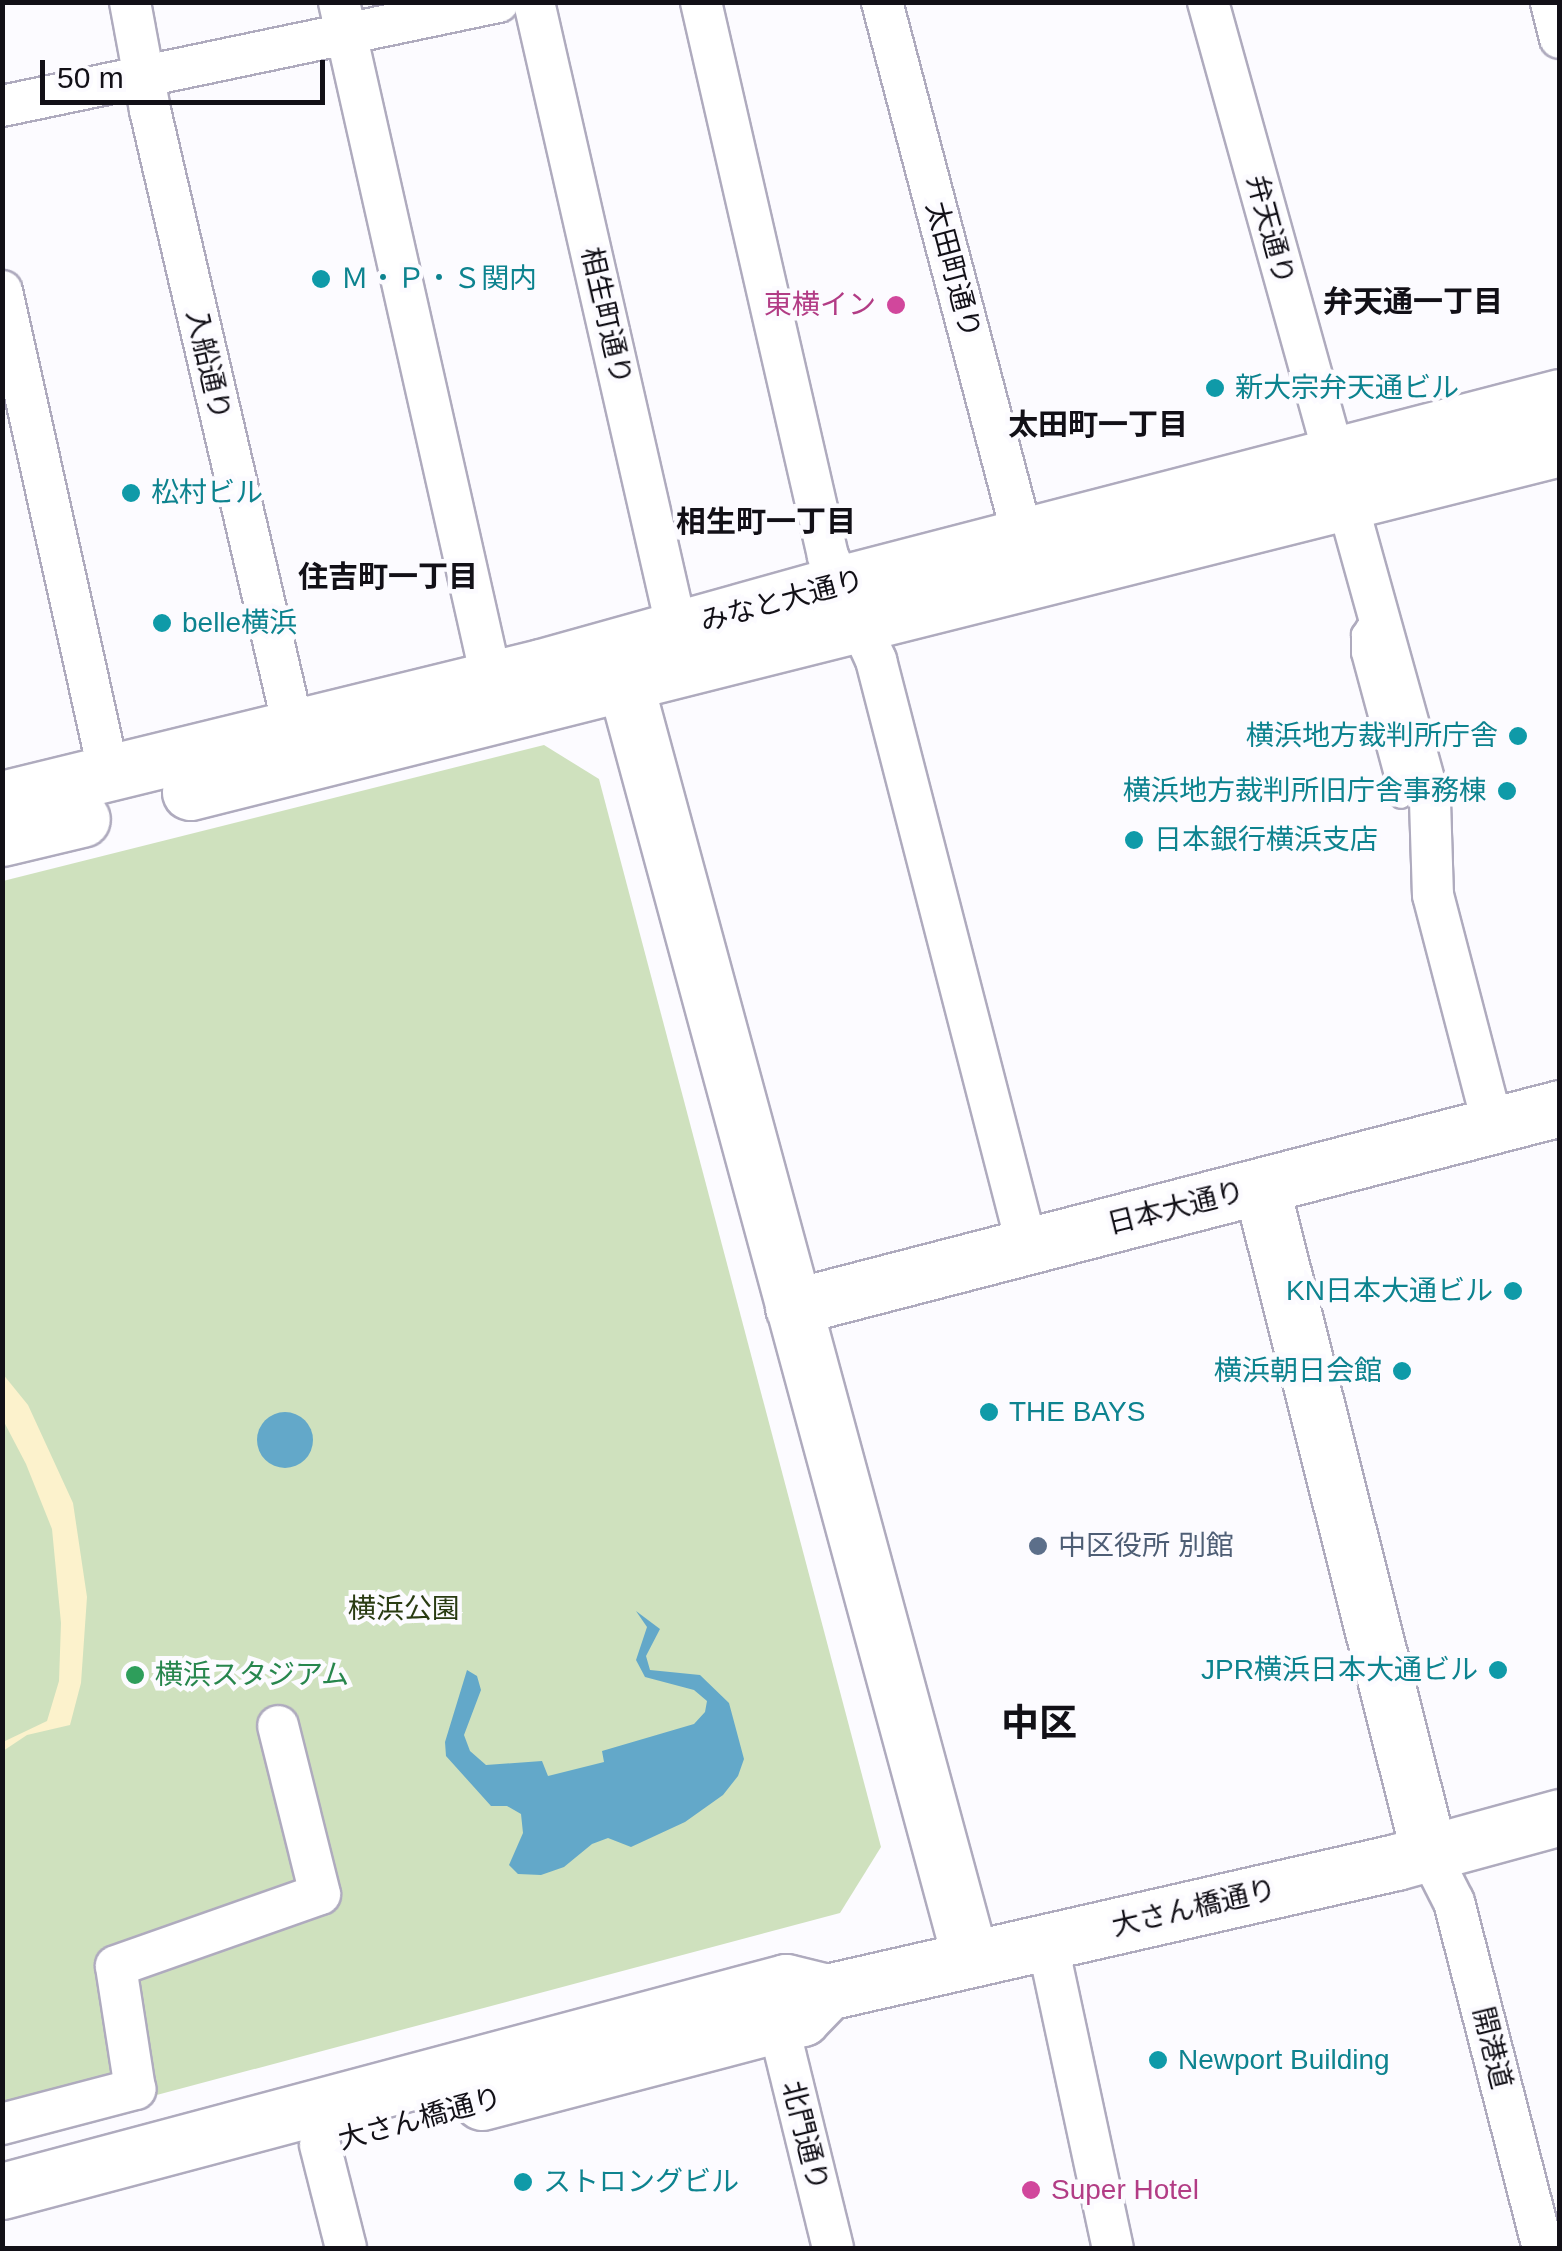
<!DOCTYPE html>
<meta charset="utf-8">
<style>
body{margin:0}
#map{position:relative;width:1562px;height:2251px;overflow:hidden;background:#fcfbff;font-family:Helvetica,"Noto Sans JP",sans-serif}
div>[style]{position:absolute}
.green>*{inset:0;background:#cfe1be}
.sand>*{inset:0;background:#fcf2cc}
.water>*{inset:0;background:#63a8c9}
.round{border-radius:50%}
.roads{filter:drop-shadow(2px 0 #afabbe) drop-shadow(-2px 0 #afabbe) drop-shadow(0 2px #afabbe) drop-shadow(0 -2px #afabbe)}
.lane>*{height:20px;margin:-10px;padding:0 10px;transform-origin:10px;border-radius:10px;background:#fff}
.street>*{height:40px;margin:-20px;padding:0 20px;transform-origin:20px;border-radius:20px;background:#fff}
.secondary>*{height:55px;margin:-27.5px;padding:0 27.5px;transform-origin:27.5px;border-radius:27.5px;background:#fff}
.primary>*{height:55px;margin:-27.5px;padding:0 27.5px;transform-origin:27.5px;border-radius:27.5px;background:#fff}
.dots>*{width:28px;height:28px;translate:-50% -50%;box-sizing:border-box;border:5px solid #fcfbff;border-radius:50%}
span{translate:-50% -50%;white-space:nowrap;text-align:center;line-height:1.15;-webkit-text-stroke:9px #fcfbff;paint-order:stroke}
.street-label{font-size:28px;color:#121017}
.culture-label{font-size:28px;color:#0d838f}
.left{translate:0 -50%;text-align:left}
.right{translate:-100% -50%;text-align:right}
.hotel-label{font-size:28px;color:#b23c85}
.service-label{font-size:28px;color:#4e5e75}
.park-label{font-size:28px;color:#293b12}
.leisure-label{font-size:28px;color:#27864d}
.neighbourhood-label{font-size:30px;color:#121017;font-weight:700}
.district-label{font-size:38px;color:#121017;font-weight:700}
.frame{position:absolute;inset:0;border:5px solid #121017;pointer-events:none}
.scale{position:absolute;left:40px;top:60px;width:285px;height:45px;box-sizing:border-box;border:5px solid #121017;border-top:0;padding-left:12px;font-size:30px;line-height:35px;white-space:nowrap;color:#121017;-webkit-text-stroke:8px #fcfbff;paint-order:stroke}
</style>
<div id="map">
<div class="green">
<div style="clip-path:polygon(544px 745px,599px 779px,881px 1847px,840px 1913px,3px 2136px,3px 881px)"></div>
</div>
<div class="sand">
<div style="clip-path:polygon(2px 1373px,28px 1405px,73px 1503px,87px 1597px,81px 1683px,70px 1725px,27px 1735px,3px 1751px,3px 1742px,47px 1721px,59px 1681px,61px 1623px,52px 1529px,26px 1464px,3px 1420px)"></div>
</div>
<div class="water">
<div class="round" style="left:257px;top:1412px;width:56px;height:56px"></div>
<div style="clip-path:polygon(636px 1611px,660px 1629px,646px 1656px,650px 1670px,700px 1675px,729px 1703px,744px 1759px,738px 1776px,723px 1795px,685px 1822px,631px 1847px,608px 1838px,592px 1844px,564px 1867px,541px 1875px,518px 1874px,509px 1865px,523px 1833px,521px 1814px,507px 1806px,491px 1806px,446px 1756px,445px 1742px,467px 1670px,477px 1676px,481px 1690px,464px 1735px,470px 1751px,486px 1765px,542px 1761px,548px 1776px,604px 1762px,602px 1751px,694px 1724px,705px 1712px,707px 1701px,694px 1690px,645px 1677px,636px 1660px,647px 1627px)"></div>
</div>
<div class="roads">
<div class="lane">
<div style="left:1382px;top:623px;width:16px;rotate:165deg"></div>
<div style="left:1367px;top:627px;width:9px;rotate:126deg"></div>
<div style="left:1362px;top:634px;width:19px;rotate:90deg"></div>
<div style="left:1362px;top:653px;width:150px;rotate:74.9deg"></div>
</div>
<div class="street">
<div style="left:130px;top:2px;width:110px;rotate:79.5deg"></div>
<div style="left:150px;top:110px;width:632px;rotate:76.93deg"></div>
<div style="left:339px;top:2px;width:692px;rotate:77.31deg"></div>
<div style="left:534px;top:2px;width:644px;rotate:77.17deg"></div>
<div style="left:701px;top:2px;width:568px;rotate:77.09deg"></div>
<div style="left:828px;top:556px;width:115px;rotate:65.2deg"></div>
<div style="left:876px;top:660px;width:605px;rotate:75.55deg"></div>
<div style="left:882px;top:2px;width:554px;rotate:75.26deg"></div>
<div style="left:1208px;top:2px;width:829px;rotate:74.47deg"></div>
<div style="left:1430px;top:801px;width:94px;rotate:88.2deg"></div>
<div style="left:1433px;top:895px;width:238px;rotate:75.4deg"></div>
<div style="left:1551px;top:2px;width:37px;rotate:76deg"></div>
<div style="left:2px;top:106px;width:507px;rotate:-11.84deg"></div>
<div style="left:2px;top:291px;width:496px;rotate:77.5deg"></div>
<div style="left:1429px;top:1853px;width:55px;rotate:63deg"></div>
<div style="left:1454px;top:1902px;width:357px;rotate:75.6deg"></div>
<div style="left:1047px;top:1941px;width:314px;rotate:77.9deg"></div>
<div style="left:778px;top:2024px;width:231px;rotate:76.2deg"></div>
<div style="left:2px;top:2124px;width:138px;rotate:-14.7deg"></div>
<div style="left:135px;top:2089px;width:124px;rotate:-98.8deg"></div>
<div style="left:116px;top:1966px;width:216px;rotate:-19.4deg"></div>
<div style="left:320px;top:1894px;width:173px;rotate:-104deg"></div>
<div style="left:320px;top:2145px;width:106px;rotate:75.8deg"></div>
</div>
<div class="secondary">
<div style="left:616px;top:650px;width:1354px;rotate:74.85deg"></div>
<div style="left:190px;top:792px;width:1413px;rotate:-14.1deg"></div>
<div style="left:2px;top:799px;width:555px;rotate:-13.76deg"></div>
<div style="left:541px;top:667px;width:313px;rotate:-15.6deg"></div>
<div style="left:842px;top:583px;width:742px;rotate:-14.52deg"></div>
<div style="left:2px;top:838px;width:82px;rotate:-13.4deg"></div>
<div style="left:1261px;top:1186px;width:688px;rotate:75.86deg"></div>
<div style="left:793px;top:1307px;width:792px;rotate:-14.54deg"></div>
</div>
<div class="primary">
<div style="left:482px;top:2102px;width:331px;rotate:-14.7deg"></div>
<div style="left:802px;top:2018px;width:36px;rotate:-46deg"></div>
<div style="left:2px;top:2191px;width:811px;rotate:-14.93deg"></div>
<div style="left:786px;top:1982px;width:42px;rotate:13.7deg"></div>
<div style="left:827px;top:1992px;width:584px;rotate:-12.87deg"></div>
<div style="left:1396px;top:1862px;width:170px;rotate:-15.3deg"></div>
</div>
</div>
<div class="dots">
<div style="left:321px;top:279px;background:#0f9aa8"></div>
<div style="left:896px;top:305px;background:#d1479c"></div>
<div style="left:1215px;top:388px;background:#0f9aa8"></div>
<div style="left:131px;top:493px;background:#0f9aa8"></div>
<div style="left:162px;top:623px;background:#0f9aa8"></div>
<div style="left:1518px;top:736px;background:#0f9aa8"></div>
<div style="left:1507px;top:791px;background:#0f9aa8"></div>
<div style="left:1134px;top:840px;background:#0f9aa8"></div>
<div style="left:1513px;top:1291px;background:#0f9aa8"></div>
<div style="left:1402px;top:1371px;background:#0f9aa8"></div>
<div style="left:989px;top:1412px;background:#0f9aa8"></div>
<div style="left:1038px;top:1546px;background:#5c6f8a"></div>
<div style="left:1498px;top:1670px;background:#0f9aa8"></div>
<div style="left:135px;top:1675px;background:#2e9e5b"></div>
<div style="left:1158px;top:2060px;background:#0f9aa8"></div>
<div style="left:523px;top:2182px;background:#0f9aa8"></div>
<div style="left:1031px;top:2190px;background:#d1479c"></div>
</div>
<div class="street-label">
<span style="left:1270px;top:230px;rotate:75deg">弁天通り</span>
<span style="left:953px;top:270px;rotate:75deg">太田町通り</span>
<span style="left:606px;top:316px;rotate:77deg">相生町通り</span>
<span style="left:208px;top:365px;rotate:77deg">入船通り</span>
<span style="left:782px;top:601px;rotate:-15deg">みなと大通り</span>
<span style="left:1176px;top:1208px;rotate:-14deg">日本大通り</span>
<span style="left:1194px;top:1908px;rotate:-13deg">大さん橋通り</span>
<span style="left:1492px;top:2048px;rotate:76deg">開港道</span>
<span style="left:420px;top:2119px;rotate:-15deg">大さん橋通り</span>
<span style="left:805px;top:2136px;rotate:76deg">北門通り</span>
</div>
<div class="culture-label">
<span class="left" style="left:341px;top:279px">Ｍ・Ｐ・Ｓ関内</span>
<span class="left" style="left:1235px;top:388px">新大宗弁天通ビル</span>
<span class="left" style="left:151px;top:493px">松村ビル</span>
<span class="left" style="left:182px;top:623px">belle横浜</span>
<span class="right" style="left:1498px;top:736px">横浜地方裁判所庁舎</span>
<span class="right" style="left:1487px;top:791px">横浜地方裁判所旧庁舎事務棟</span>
<span class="left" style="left:1154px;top:840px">日本銀行横浜支店</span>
<span class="right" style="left:1493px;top:1291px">KN日本大通ビル</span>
<span class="right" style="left:1382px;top:1371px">横浜朝日会館</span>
<span class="left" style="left:1009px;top:1412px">THE BAYS</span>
<span class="right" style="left:1478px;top:1670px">JPR横浜日本大通ビル</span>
<span class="left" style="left:1178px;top:2060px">Newport Building</span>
<span class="left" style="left:543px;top:2182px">ストロングビル</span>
</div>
<div class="hotel-label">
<span class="right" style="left:876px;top:305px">東横イン</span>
<span class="left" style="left:1051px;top:2190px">Super Hotel</span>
</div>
<div class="service-label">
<span class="left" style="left:1058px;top:1546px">中区役所 別館</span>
</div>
<div class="park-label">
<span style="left:404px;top:1609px">横浜公園</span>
</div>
<div class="leisure-label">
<span class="left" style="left:155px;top:1675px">横浜スタジアム</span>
</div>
<div class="neighbourhood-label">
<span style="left:1413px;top:302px">弁天通一丁目</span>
<span style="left:1098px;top:425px">太田町一丁目</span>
<span style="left:766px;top:522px">相生町一丁目</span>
<span style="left:388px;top:577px">住吉町一丁目</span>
</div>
<div class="district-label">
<span style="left:1039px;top:1724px">中区</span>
</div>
<div class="frame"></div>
<div class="scale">50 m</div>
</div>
